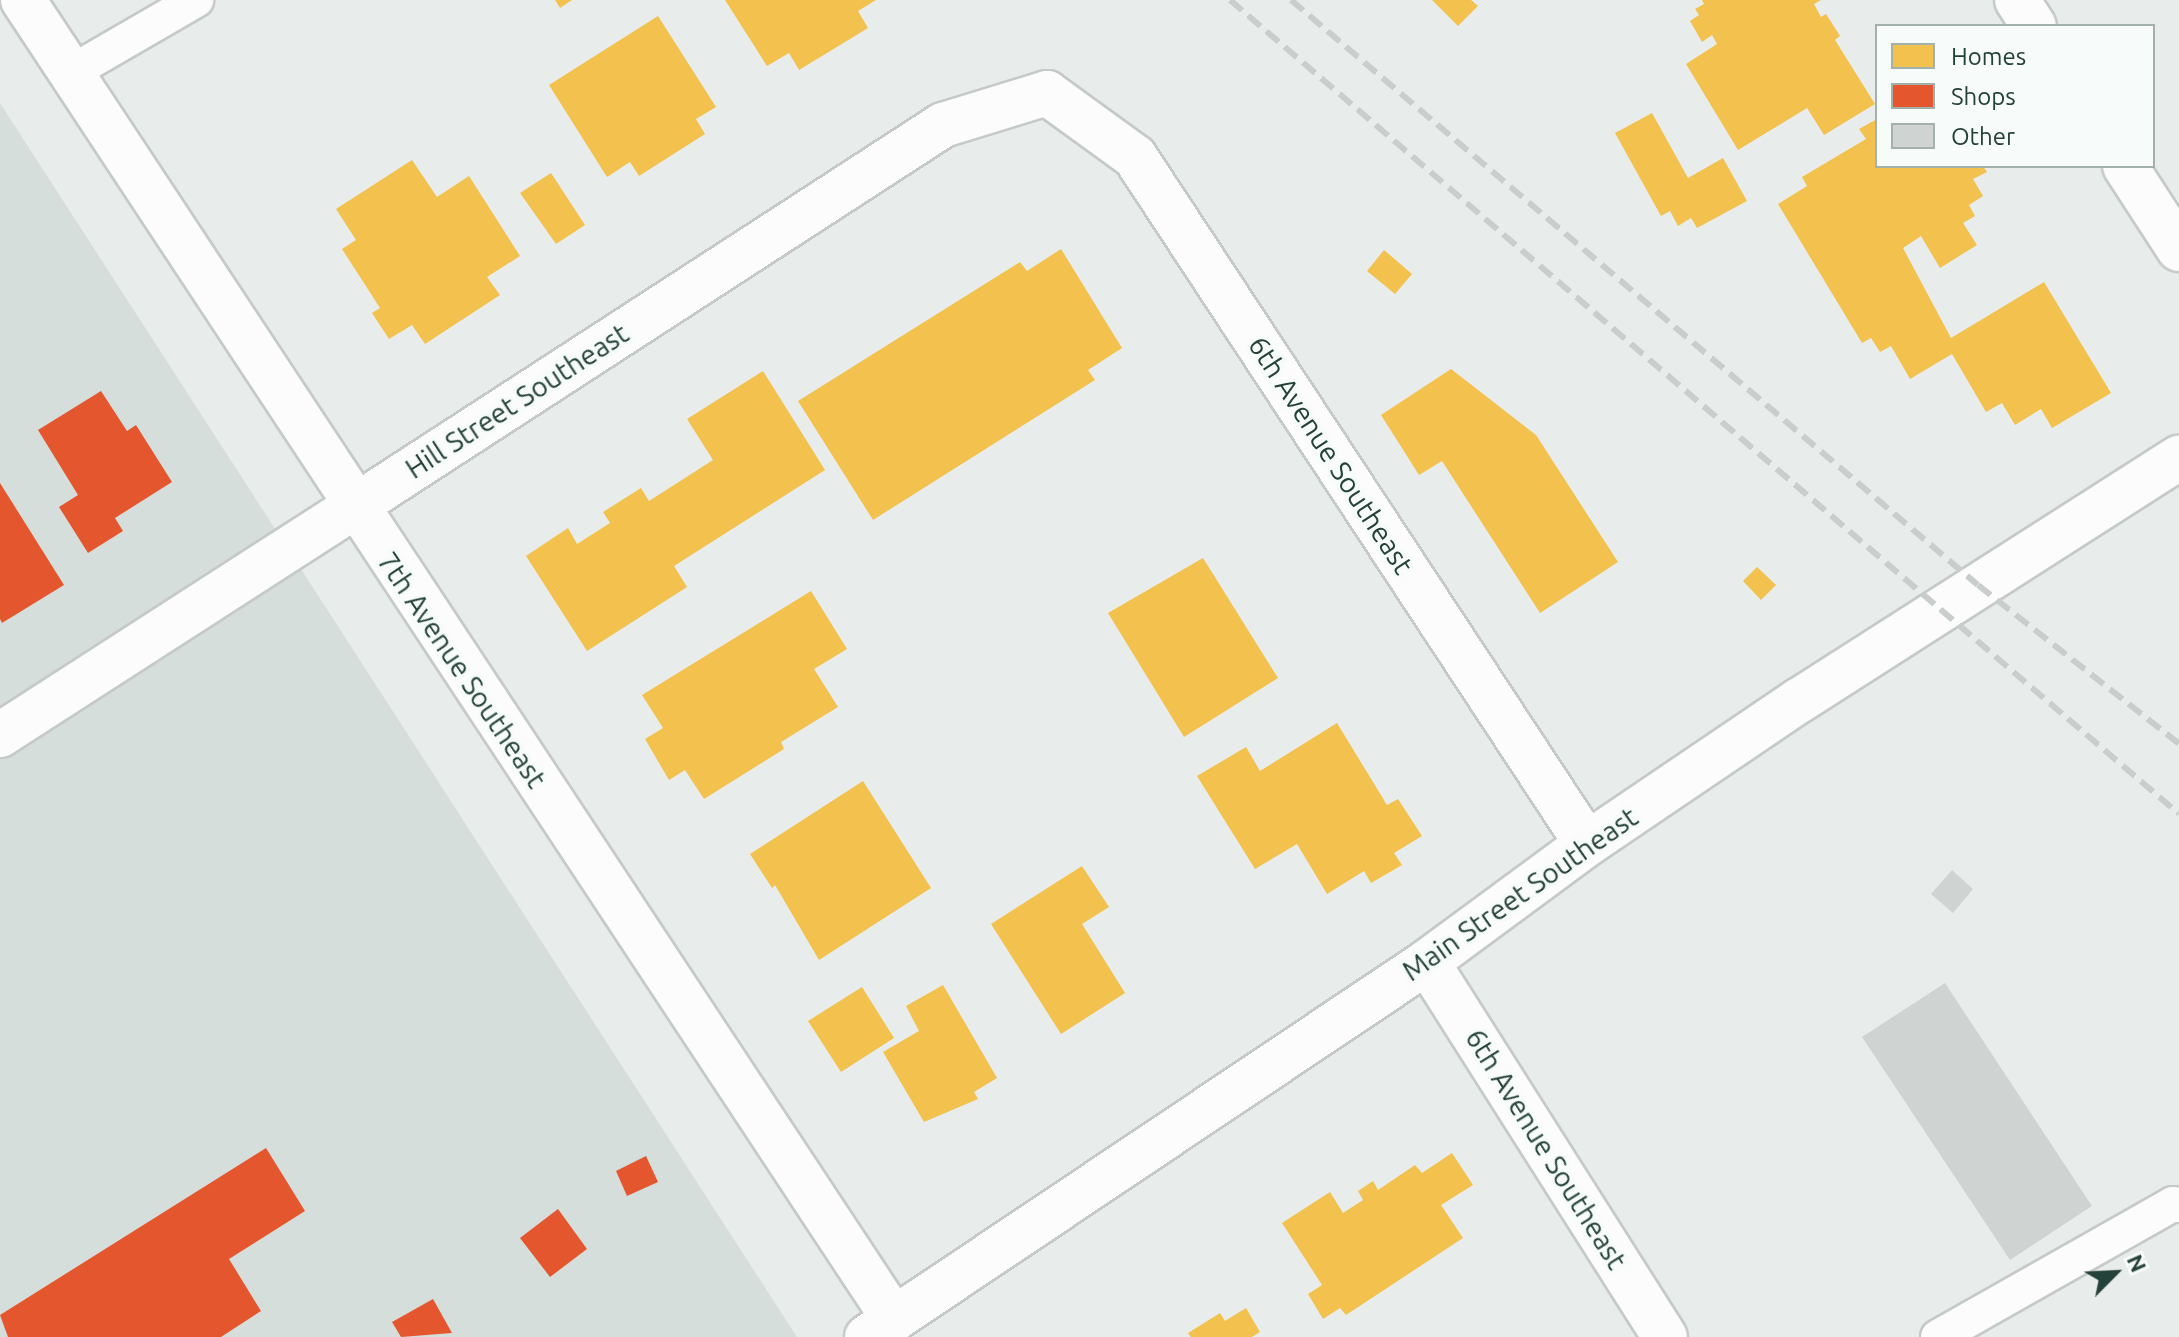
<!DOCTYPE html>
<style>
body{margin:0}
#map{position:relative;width:2179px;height:1337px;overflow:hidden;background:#e8edeb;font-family:Ubuntu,sans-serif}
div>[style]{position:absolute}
.built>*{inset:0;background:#d6dedb}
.homes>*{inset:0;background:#f2c14e}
.shops>*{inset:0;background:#e4572e}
.building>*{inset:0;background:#cfd4d2}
.roads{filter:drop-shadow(2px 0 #c5cac8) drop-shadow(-2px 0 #c5cac8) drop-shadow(0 2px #c5cac8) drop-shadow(0 -2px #c5cac8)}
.lane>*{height:34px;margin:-17px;padding:0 17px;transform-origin:17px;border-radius:17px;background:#fcfcfc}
.street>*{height:44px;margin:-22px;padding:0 22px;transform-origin:22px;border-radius:22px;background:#fcfcfc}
.secondary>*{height:44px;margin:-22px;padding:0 22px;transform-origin:22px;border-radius:22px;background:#fcfcfc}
.rail>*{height:6px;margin-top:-3px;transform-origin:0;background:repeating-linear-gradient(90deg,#c9cdcc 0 16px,transparent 0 24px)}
span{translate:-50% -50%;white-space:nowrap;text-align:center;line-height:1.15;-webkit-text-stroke:8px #f7fbf9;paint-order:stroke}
.street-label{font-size:28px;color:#24423a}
.legend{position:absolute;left:1875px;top:24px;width:280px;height:144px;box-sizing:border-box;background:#f7fbf9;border:2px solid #a3b1ad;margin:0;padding:10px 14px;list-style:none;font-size:24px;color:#24423a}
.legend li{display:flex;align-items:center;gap:16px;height:40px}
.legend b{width:40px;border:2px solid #a3b1ad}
.north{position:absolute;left:2075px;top:1233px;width:80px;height:80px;-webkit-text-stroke:6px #f7fbf9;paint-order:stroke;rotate:66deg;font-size:22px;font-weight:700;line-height:32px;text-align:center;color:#24423a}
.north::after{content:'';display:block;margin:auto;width:28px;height:36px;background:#24423a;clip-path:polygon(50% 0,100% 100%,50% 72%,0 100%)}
</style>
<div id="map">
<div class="built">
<div style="clip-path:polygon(0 103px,797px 1337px,0 1337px)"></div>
</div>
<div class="homes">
<div style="clip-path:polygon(555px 0,572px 0,560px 8px)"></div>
<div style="clip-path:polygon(725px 0,876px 0,858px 11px,868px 28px,799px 70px,789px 53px,767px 66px)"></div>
<div style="clip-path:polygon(1432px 0,1471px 0,1478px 6px,1458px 26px)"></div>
<div style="clip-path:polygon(1702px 0,1821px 0,1814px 4px,1821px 17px,1826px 14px,1840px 36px,1835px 40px,1875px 104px,1824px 135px,1807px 108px,1738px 150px,1686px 64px,1717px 44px,1712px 35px,1702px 42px,1690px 21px,1699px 15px,1695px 9px,1704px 4px)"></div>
<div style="clip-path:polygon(658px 16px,716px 107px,696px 119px,705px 134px,639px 176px,630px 162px,607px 177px,549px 85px)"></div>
<div style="clip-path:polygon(1652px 113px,1688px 178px,1723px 158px,1747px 201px,1697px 228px,1691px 218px,1678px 226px,1670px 211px,1661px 216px,1615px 133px)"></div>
<div style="clip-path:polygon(1877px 119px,1877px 166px,1983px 166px,1987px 172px,1973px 179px,1983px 196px,1969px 205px,1975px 216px,1963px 223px,1977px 245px,1940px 268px,1921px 236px,1903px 248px,1951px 338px,2044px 282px,2111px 393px,2052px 428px,2041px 409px,2015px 425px,2002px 403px,1986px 412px,1952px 354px,1910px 379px,1891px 346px,1880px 352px,1871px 338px,1862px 343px,1778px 204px,1807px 186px,1802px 177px,1866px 139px,1859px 129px)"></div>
<div style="clip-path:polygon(412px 160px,437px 197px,469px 176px,520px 256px,487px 277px,500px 295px,425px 344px,412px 325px,389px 339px,372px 313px,380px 308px,342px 249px,356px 240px,336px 209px)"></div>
<div style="clip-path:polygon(551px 173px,585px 225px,556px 244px,520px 193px)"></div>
<div style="clip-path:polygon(1061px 249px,1122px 348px,1088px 370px,1095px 380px,873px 520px,798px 401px,1020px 262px,1027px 271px)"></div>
<div style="clip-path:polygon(1384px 250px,1412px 274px,1395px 294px,1367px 271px)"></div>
<div style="clip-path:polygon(1451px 369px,1536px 435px,1618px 562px,1540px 613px,1442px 461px,1419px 475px,1381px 415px)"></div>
<div style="clip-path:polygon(763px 371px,825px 470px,674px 566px,687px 587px,587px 651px,526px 556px,568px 528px,577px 544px,610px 523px,603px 512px,641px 488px,649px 501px,713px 460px,687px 419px)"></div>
<div style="clip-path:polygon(1203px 558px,1278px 678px,1184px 737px,1108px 613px)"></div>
<div style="clip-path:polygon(1757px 567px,1776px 585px,1761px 600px,1743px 581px)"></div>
<div style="clip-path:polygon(811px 591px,847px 649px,814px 669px,838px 707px,781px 742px,784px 749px,704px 799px,685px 770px,669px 780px,645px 739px,663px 728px,642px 695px)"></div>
<div style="clip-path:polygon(1337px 723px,1387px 805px,1398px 799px,1422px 836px,1394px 853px,1402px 865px,1371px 883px,1364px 871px,1327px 894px,1297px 844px,1255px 869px,1197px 776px,1246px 747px,1260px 771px)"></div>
<div style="clip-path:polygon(863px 781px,931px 888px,819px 960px,775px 885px,772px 888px,750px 854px)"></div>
<div style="clip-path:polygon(1082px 866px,1109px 907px,1082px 924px,1125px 993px,1061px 1034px,991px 924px)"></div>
<div style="clip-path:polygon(943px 985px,997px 1078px,974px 1092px,978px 1099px,924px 1122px,883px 1052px,919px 1031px,906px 1006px)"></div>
<div style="clip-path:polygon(862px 987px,894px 1038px,841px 1072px,808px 1021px)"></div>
<div style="clip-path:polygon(1452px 1153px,1473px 1185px,1441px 1205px,1463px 1238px,1346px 1315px,1340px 1308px,1323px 1319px,1308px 1294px,1322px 1285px,1282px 1223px,1330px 1192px,1343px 1213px,1363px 1200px,1358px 1191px,1373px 1181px,1378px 1190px,1415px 1165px,1422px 1173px)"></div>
<div style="clip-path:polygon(1246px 1308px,1260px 1332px,1252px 1337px,1191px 1337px,1188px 1333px,1220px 1313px,1225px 1321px)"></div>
</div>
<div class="shops">
<div style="clip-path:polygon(101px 391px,127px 431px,136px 425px,172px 482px,115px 518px,123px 531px,88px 553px,59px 507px,78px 495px,38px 430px)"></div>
<div style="clip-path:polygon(0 483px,64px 585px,2px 623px,0 619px)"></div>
<div style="clip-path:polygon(266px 1148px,305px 1211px,229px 1259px,261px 1311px,221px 1337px,8px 1337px,0 1315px)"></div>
<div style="clip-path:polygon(646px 1156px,658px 1182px,627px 1196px,616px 1171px)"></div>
<div style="clip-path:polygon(558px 1209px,587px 1249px,550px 1277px,520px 1238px)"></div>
<div style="clip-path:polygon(433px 1299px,452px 1333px,401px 1337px,392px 1322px)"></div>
</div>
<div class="building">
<div style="clip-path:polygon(1952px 870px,1973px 889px,1953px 913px,1931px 894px)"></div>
<div style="clip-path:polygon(1945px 983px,2092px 1206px,2010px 1260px,1862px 1037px)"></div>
</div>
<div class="roads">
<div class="lane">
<div style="left:70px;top:73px;width:146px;rotate:-30.1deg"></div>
<div style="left:1938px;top:1337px;width:270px;rotate:-29.5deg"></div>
<div style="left:2173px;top:1204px;width:6px;rotate:9deg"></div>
</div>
<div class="street">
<div style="left:354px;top:507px;width:702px;rotate:-32.97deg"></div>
<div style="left:943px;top:125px;width:109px;rotate:-17.1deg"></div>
<div style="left:1047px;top:93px;width:109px;rotate:36deg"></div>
<div style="left:1135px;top:157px;width:822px;rotate:56.66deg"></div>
<div style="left:1427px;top:962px;width:444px;rotate:57.6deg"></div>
</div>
<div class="secondary">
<div style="left:23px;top:0;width:1581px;rotate:56.56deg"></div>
<div style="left:2017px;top:0;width:31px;rotate:57deg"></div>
<div style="left:2125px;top:166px;width:99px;rotate:57deg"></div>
<div style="left:0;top:735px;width:421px;rotate:-32.8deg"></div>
<div style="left:867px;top:1337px;width:674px;rotate:-33.81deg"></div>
<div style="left:1427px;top:962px;width:199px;rotate:-36.4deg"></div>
<div style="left:1587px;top:844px;width:257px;rotate:-34.1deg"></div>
<div style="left:1800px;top:700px;width:450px;rotate:-32.6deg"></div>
</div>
</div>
<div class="rail">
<div style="left:1230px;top:0;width:1250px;rotate:40.62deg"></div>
<div style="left:1291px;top:0;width:902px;rotate:40.42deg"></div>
<div style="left:1978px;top:585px;width:256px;rotate:38.3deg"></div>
</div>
<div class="street-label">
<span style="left:517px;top:401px;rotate:-33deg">Hill Street Southeast</span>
<span style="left:1331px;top:455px;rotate:57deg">6th Avenue Southeast</span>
<span style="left:462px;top:670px;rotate:56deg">7th Avenue Southeast</span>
<span style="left:1520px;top:894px;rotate:-35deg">Main Street Southeast</span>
<span style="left:1546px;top:1149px;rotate:58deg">6th Avenue Southeast</span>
</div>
<ul class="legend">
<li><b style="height:22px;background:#f2c14e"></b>Homes</li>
<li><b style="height:22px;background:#e4572e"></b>Shops</li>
<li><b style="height:22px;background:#cfd4d2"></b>Other</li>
</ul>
<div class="north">N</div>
</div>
